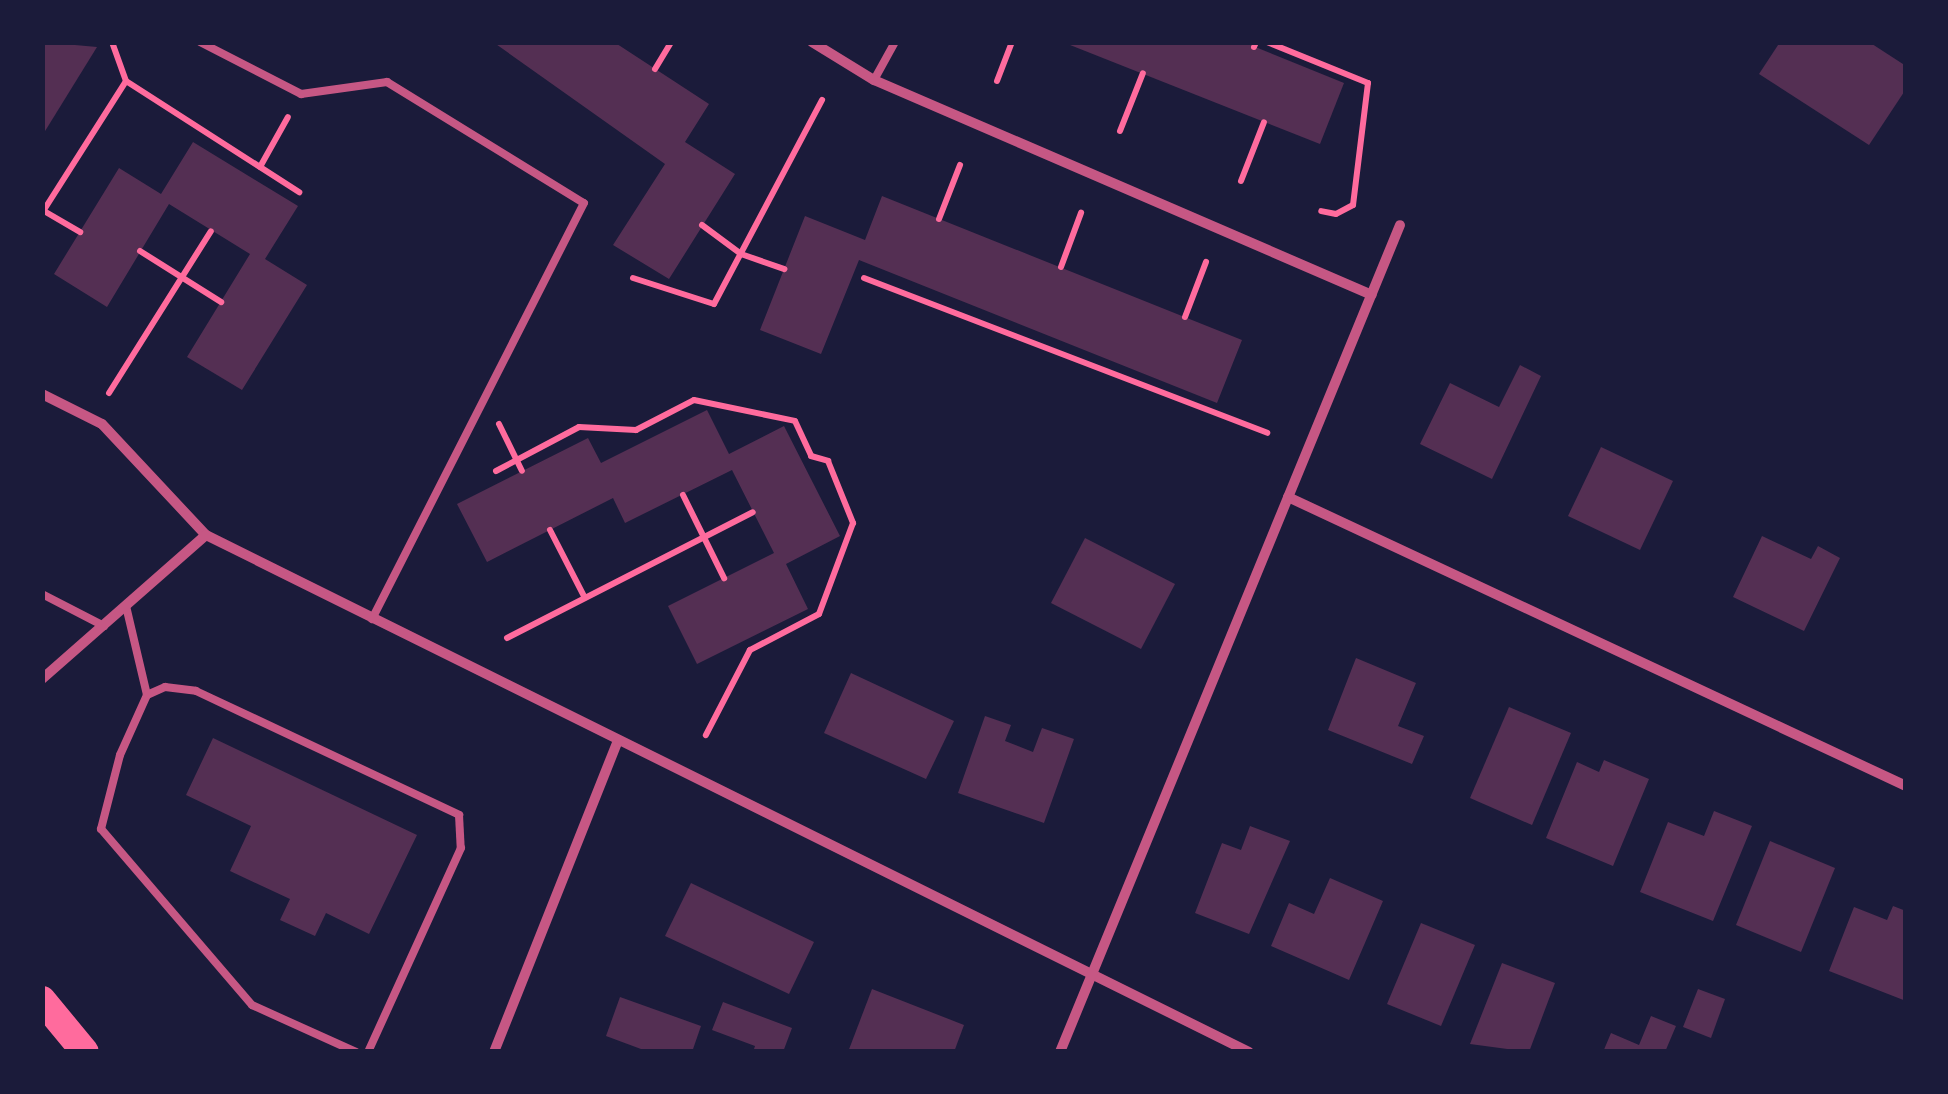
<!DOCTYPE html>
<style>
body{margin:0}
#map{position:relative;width:1948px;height:1094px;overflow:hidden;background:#1b1b3a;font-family:"Public Sans",sans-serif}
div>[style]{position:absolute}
.building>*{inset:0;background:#542f53}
.path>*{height:6px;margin:-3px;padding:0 3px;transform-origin:3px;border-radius:3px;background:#ff6b9d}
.service>*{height:8px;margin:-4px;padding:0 4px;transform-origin:4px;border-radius:4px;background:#c65784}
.minor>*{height:10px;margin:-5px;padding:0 5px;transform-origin:5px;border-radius:5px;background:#c65784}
.trunk>*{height:28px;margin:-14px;padding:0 14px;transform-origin:14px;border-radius:14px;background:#ff6b9d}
span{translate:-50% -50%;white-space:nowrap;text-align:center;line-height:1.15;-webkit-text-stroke:8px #1b1b3a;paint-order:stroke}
.frame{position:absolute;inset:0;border:45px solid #1b1b3a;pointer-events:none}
</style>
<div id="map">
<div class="building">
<div style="clip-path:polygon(42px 42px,97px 47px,42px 136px)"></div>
<div style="clip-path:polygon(493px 42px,614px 42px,709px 104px,685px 142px,735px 174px,669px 279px,613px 245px,665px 164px)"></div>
<div style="clip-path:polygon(1243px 42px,1344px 83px,1320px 144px,1065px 43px)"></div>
<div style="clip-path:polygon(1780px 42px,1869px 42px,1906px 66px,1906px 89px,1869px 145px,1759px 74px)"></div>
<div style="clip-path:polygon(193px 142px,298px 206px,265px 259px,307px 285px,242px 390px,187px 357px,250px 254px,169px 204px,107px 307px,54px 274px,119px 168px,161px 194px)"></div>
<div style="clip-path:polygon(882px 196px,1242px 340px,1217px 403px,859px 260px,821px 354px,760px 330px,805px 216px,865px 240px)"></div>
<div style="clip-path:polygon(1520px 365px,1541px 376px,1492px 479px,1420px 444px,1450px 383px,1499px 407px)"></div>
<div style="clip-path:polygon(707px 410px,729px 454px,784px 426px,840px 536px,786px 564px,808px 609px,697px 664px,668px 606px,774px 553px,732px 470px,625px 523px,613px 498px,487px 562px,457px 504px,588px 438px,601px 463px)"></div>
<div style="clip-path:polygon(1601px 447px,1673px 481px,1640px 550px,1568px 516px)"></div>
<div style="clip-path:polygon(1762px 536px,1811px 559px,1818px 546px,1840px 558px,1804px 631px,1733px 597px)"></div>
<div style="clip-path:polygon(1085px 538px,1175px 584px,1141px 649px,1051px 603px)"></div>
<div style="clip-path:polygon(1356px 658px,1416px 683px,1398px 726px,1424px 736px,1412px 764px,1328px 730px)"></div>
<div style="clip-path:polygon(851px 673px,954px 721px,926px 779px,824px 733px)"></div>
<div style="clip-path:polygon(1509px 707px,1571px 733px,1532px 825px,1470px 798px)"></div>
<div style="clip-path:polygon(985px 716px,1011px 725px,1005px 741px,1033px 752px,1042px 728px,1074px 739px,1044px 823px,958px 793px)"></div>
<div style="clip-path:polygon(213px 738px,417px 835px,369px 934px,326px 913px,315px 936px,280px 920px,290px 899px,230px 871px,251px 826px,186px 795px)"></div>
<div style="clip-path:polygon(1604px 760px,1649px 779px,1613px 866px,1546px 838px,1577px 762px,1599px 772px)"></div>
<div style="clip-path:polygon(1714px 811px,1752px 826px,1713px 921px,1640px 892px,1668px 822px,1704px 836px)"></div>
<div style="clip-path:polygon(1250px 826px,1290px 841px,1249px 934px,1195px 913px,1222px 843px,1241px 850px)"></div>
<div style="clip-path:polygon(1770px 841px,1835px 868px,1801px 952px,1736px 925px)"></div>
<div style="clip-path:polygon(1330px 878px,1383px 901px,1349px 980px,1271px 946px,1289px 903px,1314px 914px)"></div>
<div style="clip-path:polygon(691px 883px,814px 942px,789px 994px,665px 936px)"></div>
<div style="clip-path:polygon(1893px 906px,1906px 911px,1906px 1001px,1829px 971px,1854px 907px,1887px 920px)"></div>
<div style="clip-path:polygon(1421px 923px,1475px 945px,1441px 1026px,1387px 1004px)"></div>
<div style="clip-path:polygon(1502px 963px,1555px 983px,1529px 1052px,1470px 1044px)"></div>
<div style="clip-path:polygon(872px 989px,964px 1025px,954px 1052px,848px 1052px)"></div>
<div style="clip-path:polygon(1698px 989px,1725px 999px,1711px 1038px,1683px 1027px)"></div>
<div style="clip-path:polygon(620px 997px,701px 1026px,692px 1052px,649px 1052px,606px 1036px)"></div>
<div style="clip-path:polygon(723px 1002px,792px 1028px,783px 1052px,753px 1052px,755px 1046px,712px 1030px)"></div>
<div style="clip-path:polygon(1651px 1016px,1676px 1026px,1665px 1052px,1603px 1052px,1611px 1033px,1639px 1045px)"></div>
</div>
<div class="path">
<div style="left:112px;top:42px;width:41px;rotate:70.3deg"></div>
<div style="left:126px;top:81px;width:206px;rotate:32.7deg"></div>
<div style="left:1267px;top:42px;width:109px;rotate:22.1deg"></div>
<div style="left:1368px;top:83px;width:123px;rotate:97deg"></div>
<div style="left:1353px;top:205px;width:19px;rotate:152deg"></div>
<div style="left:1336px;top:214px;width:15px;rotate:-169deg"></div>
<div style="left:1254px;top:47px;width:5px;rotate:-68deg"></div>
<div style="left:655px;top:69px;width:31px;rotate:-59deg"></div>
<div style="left:997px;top:81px;width:42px;rotate:-69deg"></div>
<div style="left:1120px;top:131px;width:62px;rotate:-68.4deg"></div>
<div style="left:260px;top:167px;width:57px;rotate:-60.8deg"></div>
<div style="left:1241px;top:181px;width:63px;rotate:-68.7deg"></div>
<div style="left:44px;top:211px;width:42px;rotate:30.3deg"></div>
<div style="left:42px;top:213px;width:156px;rotate:-57.5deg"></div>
<div style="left:939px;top:219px;width:58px;rotate:-68.7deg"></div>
<div style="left:702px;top:225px;width:49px;rotate:36.6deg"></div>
<div style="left:741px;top:254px;width:46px;rotate:19.2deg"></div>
<div style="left:140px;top:251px;width:96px;rotate:32.2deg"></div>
<div style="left:1061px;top:267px;width:58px;rotate:-69.7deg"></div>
<div style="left:633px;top:278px;width:85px;rotate:17.8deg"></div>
<div style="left:714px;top:304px;width:231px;rotate:-62.1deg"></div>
<div style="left:864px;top:278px;width:432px;rotate:21deg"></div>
<div style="left:1185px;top:317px;width:59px;rotate:-69.1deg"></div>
<div style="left:109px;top:393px;width:191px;rotate:-57.8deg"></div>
<div style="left:499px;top:424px;width:52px;rotate:63.9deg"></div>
<div style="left:496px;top:471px;width:94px;rotate:-27.9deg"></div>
<div style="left:579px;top:427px;width:57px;rotate:3deg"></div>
<div style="left:636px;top:430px;width:65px;rotate:-27.3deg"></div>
<div style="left:694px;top:400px;width:103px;rotate:11.7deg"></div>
<div style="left:795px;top:421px;width:38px;rotate:65deg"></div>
<div style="left:811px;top:456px;width:18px;rotate:16deg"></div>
<div style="left:828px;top:461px;width:67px;rotate:68deg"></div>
<div style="left:853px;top:523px;width:97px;rotate:110.5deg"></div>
<div style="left:819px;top:614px;width:78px;rotate:152.4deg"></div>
<div style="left:750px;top:650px;width:96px;rotate:117.4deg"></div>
<div style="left:683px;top:495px;width:93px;rotate:63.7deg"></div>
<div style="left:550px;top:530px;width:76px;rotate:62.8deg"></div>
<div style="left:507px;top:638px;width:276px;rotate:-27.1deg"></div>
</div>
<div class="service">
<div style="left:200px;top:42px;width:114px;rotate:27.2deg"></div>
<div style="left:301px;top:94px;width:87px;rotate:-7.9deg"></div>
<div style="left:387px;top:82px;width:231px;rotate:31.6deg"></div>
<div style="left:584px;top:203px;width:467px;rotate:117deg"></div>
<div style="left:874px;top:80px;width:43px;rotate:-61.1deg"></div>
<div style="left:42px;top:594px;width:70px;rotate:27.3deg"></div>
<div style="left:126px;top:606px;width:91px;rotate:76.7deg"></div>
<div style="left:356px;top:1052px;width:114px;rotate:-155.7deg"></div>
<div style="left:252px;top:1005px;width:232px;rotate:-130.6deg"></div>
<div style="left:101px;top:829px;width:76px;rotate:-75.6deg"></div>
<div style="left:120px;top:755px;width:66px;rotate:-65.8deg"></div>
<div style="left:147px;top:695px;width:20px;rotate:-24deg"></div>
<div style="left:165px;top:687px;width:31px;rotate:7deg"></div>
<div style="left:196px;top:691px;width:291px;rotate:25.2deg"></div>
<div style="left:459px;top:815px;width:33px;rotate:87deg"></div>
<div style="left:461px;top:848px;width:224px;rotate:114.5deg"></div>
</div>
<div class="minor">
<div style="left:812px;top:42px;width:73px;rotate:31.5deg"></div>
<div style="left:874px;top:80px;width:542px;rotate:23.35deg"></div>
<div style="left:42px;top:394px;width:67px;rotate:26.6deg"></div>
<div style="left:102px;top:424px;width:152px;rotate:46.9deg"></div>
<div style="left:206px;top:535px;width:1164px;rotate:26.37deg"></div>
<div style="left:1288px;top:497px;width:682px;rotate:25.06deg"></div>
<div style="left:42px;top:679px;width:218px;rotate:-41.3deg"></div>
<div style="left:494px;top:1052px;width:335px;rotate:-68.3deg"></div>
<div style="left:1060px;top:1052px;width:894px;rotate:-67.65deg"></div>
</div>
<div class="trunk">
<div style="left:42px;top:1000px;width:67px;rotate:50.4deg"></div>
</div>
<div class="frame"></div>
</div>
